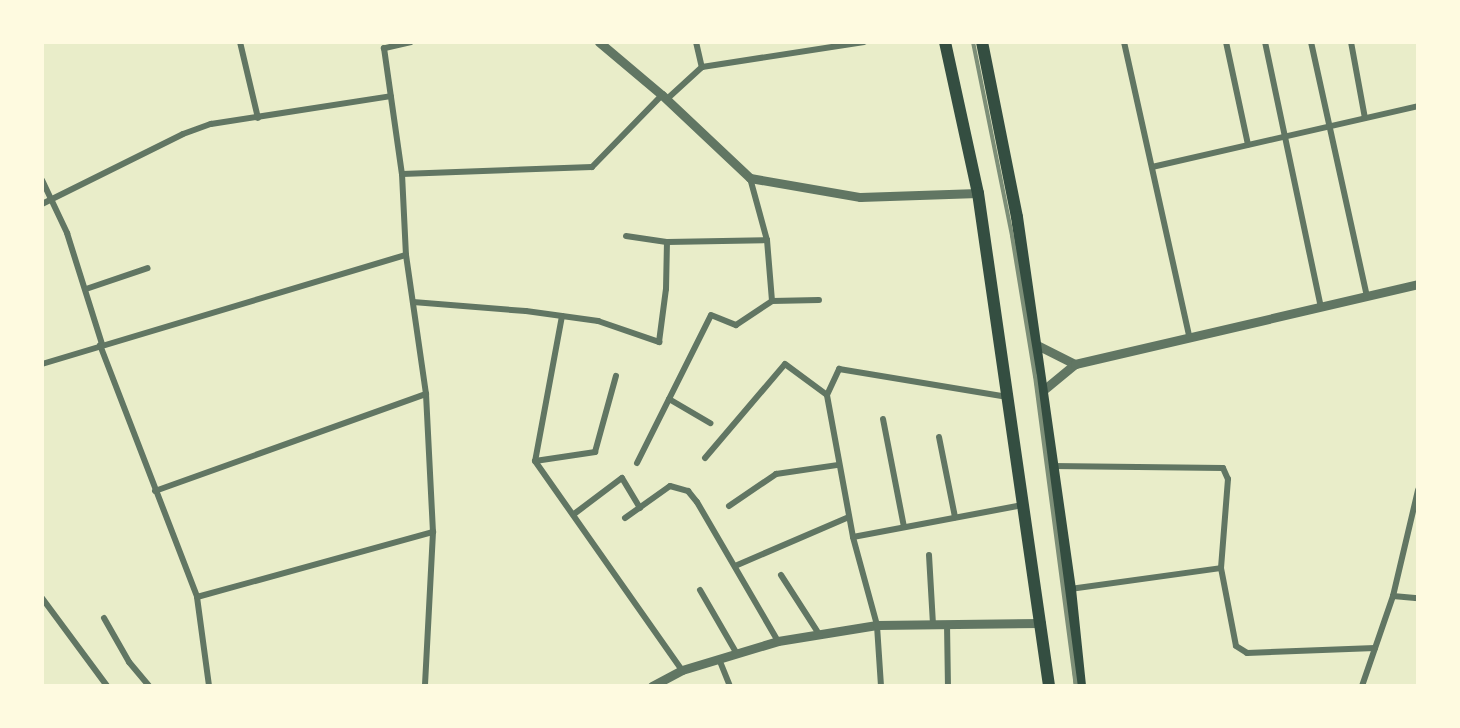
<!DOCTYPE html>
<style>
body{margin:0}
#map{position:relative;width:1460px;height:728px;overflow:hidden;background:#e9edc9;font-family:Signika,sans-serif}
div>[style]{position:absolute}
.minor>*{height:6px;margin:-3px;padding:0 3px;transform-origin:3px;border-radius:3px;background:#617663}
.tertiary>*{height:9px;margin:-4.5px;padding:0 4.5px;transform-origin:4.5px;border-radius:4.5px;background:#617663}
.primary>*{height:12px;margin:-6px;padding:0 6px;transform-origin:6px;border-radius:6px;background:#344e41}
.rail>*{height:4px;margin:-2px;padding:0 2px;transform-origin:2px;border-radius:2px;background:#7c8e77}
span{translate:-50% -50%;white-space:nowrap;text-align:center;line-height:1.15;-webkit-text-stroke:4.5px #fefae0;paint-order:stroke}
.frame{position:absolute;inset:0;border:44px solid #fefae0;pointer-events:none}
</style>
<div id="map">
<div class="minor">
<div style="left:240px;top:42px;width:78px;rotate:76.7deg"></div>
<div style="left:411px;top:42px;width:28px;rotate:167deg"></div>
<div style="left:384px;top:48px;width:127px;rotate:81.9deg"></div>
<div style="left:402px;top:174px;width:81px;rotate:87.2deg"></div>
<div style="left:406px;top:255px;width:140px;rotate:81.8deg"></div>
<div style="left:426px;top:394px;width:138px;rotate:87.1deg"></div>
<div style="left:433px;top:532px;width:154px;rotate:93deg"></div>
<div style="left:696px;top:42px;width:26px;rotate:77deg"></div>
<div style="left:1124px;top:42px;width:304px;rotate:77.5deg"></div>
<div style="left:1226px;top:42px;width:105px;rotate:77.9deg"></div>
<div style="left:1265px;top:42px;width:271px;rotate:78.1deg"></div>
<div style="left:1311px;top:42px;width:260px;rotate:77.6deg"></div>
<div style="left:1351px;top:42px;width:77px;rotate:79.6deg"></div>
<div style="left:667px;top:99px;width:47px;rotate:-42.4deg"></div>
<div style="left:702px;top:67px;width:164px;rotate:-8.8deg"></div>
<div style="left:1152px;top:167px;width:273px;rotate:-12.9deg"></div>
<div style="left:402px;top:174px;width:190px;rotate:-2.1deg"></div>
<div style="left:592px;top:167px;width:100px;rotate:-45.8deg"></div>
<div style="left:750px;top:178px;width:64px;rotate:74.7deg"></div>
<div style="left:767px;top:240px;width:61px;rotate:85.3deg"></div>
<div style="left:42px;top:180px;width:59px;rotate:64.7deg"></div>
<div style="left:67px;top:233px;width:116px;rotate:72.5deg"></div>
<div style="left:42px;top:204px;width:157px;rotate:-26.4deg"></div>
<div style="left:183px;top:134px;width:30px;rotate:-20deg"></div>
<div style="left:211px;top:124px;width:182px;rotate:-8.8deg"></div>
<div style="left:626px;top:236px;width:41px;rotate:8.3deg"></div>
<div style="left:667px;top:242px;width:100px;rotate:-1.1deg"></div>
<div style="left:86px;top:289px;width:65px;rotate:-18.7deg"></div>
<div style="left:413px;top:302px;width:113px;rotate:4.6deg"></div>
<div style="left:526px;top:311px;width:73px;rotate:7.9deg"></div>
<div style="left:598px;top:321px;width:65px;rotate:19deg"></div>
<div style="left:659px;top:342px;width:53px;rotate:-82.5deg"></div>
<div style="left:666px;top:289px;width:47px;rotate:-88.8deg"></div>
<div style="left:562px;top:316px;width:147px;rotate:100.5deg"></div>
<div style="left:535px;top:461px;width:256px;rotate:54.9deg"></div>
<div style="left:100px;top:345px;width:270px;rotate:68.9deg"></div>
<div style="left:197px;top:597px;width:90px;rotate:82.3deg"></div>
<div style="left:42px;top:364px;width:380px;rotate:-16.7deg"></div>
<div style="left:669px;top:399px;width:48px;rotate:30.3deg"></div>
<div style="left:883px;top:419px;width:110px;rotate:79deg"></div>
<div style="left:939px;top:437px;width:82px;rotate:78.7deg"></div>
<div style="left:705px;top:458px;width:123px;rotate:-49.6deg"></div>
<div style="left:785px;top:364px;width:52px;rotate:36.4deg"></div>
<div style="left:535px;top:461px;width:61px;rotate:-8.5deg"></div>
<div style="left:595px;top:452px;width:79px;rotate:-74.6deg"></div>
<div style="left:637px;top:463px;width:165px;rotate:-63.4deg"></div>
<div style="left:711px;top:315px;width:27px;rotate:22deg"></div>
<div style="left:736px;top:325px;width:43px;rotate:-33.7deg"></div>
<div style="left:772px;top:301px;width:47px;rotate:-1.2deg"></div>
<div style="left:1052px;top:466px;width:171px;rotate:0.7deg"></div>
<div style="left:1223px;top:468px;width:12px;rotate:66deg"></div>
<div style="left:1228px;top:479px;width:89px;rotate:94.5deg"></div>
<div style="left:155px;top:491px;width:288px;rotate:-19.7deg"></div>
<div style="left:729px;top:506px;width:57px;rotate:-34.2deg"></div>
<div style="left:776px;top:474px;width:63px;rotate:-8.3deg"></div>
<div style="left:574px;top:514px;width:60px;rotate:-36.9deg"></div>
<div style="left:622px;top:478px;width:35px;rotate:59deg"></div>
<div style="left:625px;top:518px;width:55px;rotate:-35.4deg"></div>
<div style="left:670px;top:486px;width:19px;rotate:16deg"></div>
<div style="left:688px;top:491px;width:14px;rotate:51deg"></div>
<div style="left:697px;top:502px;width:161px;rotate:59.8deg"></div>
<div style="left:853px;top:537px;width:173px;rotate:-10.7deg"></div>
<div style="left:929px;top:555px;width:69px;rotate:86.7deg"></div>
<div style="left:735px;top:566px;width:124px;rotate:-23.3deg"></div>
<div style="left:781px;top:575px;width:70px;rotate:57.2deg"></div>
<div style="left:1070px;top:589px;width:152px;rotate:-7.9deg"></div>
<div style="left:1221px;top:568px;width:79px;rotate:79.1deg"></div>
<div style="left:1236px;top:646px;width:13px;rotate:32deg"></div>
<div style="left:1247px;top:653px;width:128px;rotate:-2.2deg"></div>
<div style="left:700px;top:590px;width:74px;rotate:60deg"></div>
<div style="left:1393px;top:596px;width:25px;rotate:5deg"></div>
<div style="left:197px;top:597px;width:245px;rotate:-15.4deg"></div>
<div style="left:42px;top:598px;width:109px;rotate:53.5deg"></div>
<div style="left:104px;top:618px;width:51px;rotate:60.4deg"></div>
<div style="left:129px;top:662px;width:31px;rotate:50deg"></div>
<div style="left:947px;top:624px;width:62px;rotate:89.1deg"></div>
<div style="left:719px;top:659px;width:29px;rotate:68deg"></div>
<div style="left:881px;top:686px;width:61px;rotate:-93.8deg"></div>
<div style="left:877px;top:625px;width:91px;rotate:-105.3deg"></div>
<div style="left:853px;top:537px;width:144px;rotate:-100.4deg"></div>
<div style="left:827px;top:395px;width:29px;rotate:-65deg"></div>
<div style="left:839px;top:369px;width:171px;rotate:9.4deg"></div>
<div style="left:1362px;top:686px;width:95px;rotate:-71deg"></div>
<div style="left:1393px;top:596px;width:109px;rotate:-76.7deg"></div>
</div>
<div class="tertiary">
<div style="left:599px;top:42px;width:82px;rotate:40.1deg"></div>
<div style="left:662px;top:95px;width:121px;rotate:43.3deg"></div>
<div style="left:750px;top:178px;width:112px;rotate:9.8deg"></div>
<div style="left:860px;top:197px;width:118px;rotate:-1.9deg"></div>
<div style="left:1035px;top:344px;width:45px;rotate:26.6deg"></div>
<div style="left:1041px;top:392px;width:44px;rotate:-39.5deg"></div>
<div style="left:1075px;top:364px;width:352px;rotate:-13.1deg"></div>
<div style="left:652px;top:686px;width:34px;rotate:-28deg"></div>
<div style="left:682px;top:670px;width:100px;rotate:-16.8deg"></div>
<div style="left:778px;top:641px;width:100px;rotate:-9.2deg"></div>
<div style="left:877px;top:625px;width:164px;rotate:-0.7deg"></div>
</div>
<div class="primary">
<div style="left:945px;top:42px;width:155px;rotate:77.7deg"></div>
<div style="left:978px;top:193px;width:498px;rotate:81.8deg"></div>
<div style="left:982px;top:42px;width:178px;rotate:78.7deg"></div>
<div style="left:1017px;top:217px;width:376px;rotate:81.9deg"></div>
<div style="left:1070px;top:589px;width:98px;rotate:84.1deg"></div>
</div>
<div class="rail">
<div style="left:973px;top:42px;width:198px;rotate:78.6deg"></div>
<div style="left:1012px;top:236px;width:142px;rotate:80.7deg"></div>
<div style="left:1035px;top:376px;width:313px;rotate:82.5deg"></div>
</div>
<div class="frame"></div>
</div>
